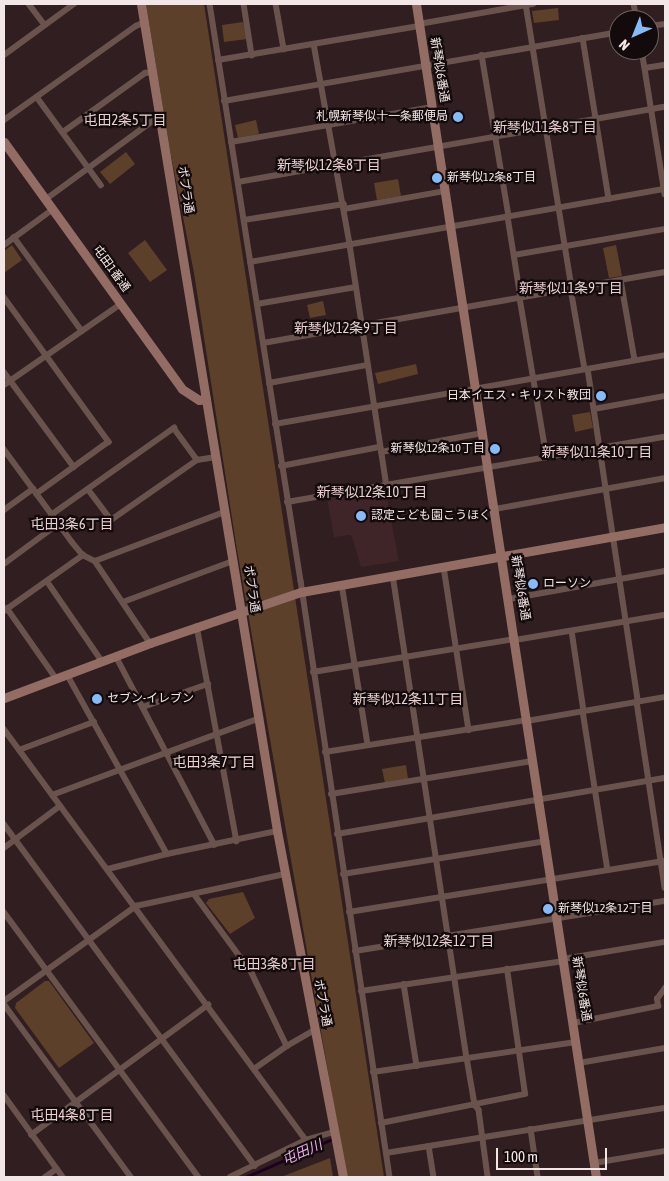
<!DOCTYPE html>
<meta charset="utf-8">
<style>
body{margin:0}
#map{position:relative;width:669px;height:1181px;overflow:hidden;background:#311e20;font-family:"Asap Condensed","Noto Sans JP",sans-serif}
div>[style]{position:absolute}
.built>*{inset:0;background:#3f2528}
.green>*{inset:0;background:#5d4029}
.stream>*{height:2.5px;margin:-1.25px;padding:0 1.25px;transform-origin:1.25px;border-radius:1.25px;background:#1e0121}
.street>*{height:5.5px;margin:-2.75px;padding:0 2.75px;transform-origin:2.75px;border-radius:2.75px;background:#6b534d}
.secondary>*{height:9px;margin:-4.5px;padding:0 4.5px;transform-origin:4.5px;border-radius:4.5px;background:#936d63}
.dots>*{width:14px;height:14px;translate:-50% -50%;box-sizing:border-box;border:2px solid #130b0b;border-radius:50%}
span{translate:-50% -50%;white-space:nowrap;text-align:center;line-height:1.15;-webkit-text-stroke:4.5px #130b0b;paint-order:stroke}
.street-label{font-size:12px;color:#f3e6e7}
.poi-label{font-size:12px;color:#f3e6e7}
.right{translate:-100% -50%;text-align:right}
.left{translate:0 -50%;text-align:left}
.neighbourhood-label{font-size:14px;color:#ead0d2}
.water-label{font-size:14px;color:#e7adeb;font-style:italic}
.frame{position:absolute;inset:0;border:5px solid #f3e6e7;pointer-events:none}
.north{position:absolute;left:609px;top:10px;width:50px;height:50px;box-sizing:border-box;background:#130b0b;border:1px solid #6d6363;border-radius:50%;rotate:224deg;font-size:14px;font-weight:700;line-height:20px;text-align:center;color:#f3e6e7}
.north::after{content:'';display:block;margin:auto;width:18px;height:22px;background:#86bbfb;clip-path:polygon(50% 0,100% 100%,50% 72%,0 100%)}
.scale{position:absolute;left:496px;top:1148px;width:111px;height:22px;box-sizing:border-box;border:2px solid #f3e6e7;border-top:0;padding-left:6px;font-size:15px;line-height:18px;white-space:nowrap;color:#f3e6e7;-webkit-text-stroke:4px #130b0b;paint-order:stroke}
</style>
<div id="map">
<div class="built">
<div style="clip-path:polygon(385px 488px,399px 561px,361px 567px,352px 537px,350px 535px,334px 537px,327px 498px)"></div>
</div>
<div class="green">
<div style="clip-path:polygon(146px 4px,204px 4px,384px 1177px,347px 1177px,346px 1175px,237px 550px,194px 273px,170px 150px)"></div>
<div style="clip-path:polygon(558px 8px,559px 20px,534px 23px,532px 11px)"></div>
<div style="clip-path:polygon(243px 22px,247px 39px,224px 42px,222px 25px)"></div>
<div style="clip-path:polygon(256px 120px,259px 134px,238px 138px,235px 125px)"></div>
<div style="clip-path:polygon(126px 152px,135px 164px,110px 184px,100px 172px)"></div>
<div style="clip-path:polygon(398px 179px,401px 196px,377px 200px,374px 183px)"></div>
<div style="clip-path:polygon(145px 240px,167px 270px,150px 282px,128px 253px)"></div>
<div style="clip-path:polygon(12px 245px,22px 260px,4px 273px,4px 251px)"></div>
<div style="clip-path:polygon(616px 245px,622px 276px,609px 278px,603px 248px)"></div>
<div style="clip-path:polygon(323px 301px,326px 315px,310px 318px,307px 305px)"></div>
<div style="clip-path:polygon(416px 364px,418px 374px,378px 384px,375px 373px)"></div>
<div style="clip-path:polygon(590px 412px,593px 428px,575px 432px,572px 415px)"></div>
<div style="clip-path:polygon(406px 765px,408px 779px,385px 783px,382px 769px)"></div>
<div style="clip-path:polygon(243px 892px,255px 918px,230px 934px,206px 903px,209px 899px)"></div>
<div style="clip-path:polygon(45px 981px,49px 981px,94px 1043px,59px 1068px,15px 1008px,16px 1003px)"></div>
<div style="clip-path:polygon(330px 1158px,333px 1177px,281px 1177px)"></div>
</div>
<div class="stream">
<div style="left:246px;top:1177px;width:92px;rotate:-23.8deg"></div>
</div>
<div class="street">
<div style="left:29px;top:4px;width:26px;rotate:53deg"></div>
<div style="left:210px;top:4px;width:584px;rotate:81.04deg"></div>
<div style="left:301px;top:581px;width:603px;rotate:81.51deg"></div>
<div style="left:244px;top:4px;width:52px;rotate:81.1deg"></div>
<div style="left:276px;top:4px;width:46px;rotate:79.9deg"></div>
<div style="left:526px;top:4px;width:289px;rotate:80.8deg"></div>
<div style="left:634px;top:4px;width:16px;rotate:79deg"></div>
<div style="left:419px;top:24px;width:116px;rotate:-10deg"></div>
<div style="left:649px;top:26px;width:16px;rotate:-7deg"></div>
<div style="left:583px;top:38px;width:163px;rotate:80.8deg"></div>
<div style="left:314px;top:44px;width:203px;rotate:79.8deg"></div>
<div style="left:642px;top:50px;width:146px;rotate:80.9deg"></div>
<div style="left:4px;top:55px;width:87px;rotate:-36.1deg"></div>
<div style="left:482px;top:55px;width:164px;rotate:80.5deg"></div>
<div style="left:218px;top:60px;width:205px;rotate:-9.6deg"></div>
<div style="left:645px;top:68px;width:20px;rotate:-9deg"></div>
<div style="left:37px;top:97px;width:109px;rotate:54deg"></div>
<div style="left:224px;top:101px;width:401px;rotate:-9.9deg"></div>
<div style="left:4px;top:120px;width:162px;rotate:-35.5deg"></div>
<div style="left:136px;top:26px;width:10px;rotate:-24deg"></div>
<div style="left:63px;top:132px;width:101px;rotate:-35.7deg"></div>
<div style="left:145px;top:73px;width:9px;rotate:-6deg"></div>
<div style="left:231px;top:142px;width:204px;rotate:-9.9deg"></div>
<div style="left:238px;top:182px;width:434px;rotate:-10deg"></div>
<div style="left:45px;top:200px;width:132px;rotate:-36.3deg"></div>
<div style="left:151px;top:122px;width:11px;rotate:-22deg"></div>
<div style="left:344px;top:209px;width:103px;rotate:-10.1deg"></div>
<div style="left:508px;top:217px;width:82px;rotate:80.9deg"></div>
<div style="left:244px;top:220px;width:101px;rotate:-9.1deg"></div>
<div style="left:14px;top:237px;width:116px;rotate:54.1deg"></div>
<div style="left:4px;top:245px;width:59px;rotate:-36.1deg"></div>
<div style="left:350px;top:245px;width:244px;rotate:81.3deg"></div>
<div style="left:514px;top:255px;width:153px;rotate:-9.8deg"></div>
<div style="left:250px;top:262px;width:421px;rotate:-10deg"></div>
<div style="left:621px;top:280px;width:81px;rotate:80.1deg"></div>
<div style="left:571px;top:289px;width:81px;rotate:80.1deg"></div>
<div style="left:4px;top:297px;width:179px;rotate:54.1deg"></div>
<div style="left:109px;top:442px;width:89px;rotate:144.2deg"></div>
<div style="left:520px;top:298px;width:162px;rotate:80.4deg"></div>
<div style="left:257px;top:304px;width:100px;rotate:-9.7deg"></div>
<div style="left:263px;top:343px;width:408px;rotate:-10deg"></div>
<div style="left:588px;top:369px;width:336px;rotate:81.4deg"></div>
<div style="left:4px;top:372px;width:118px;rotate:53.6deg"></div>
<div style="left:269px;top:383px;width:100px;rotate:-10.4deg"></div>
<div style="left:4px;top:385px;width:142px;rotate:-34.7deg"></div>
<div style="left:594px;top:409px;width:72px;rotate:-10.4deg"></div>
<div style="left:275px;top:424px;width:396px;rotate:-10deg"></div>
<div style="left:4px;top:449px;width:115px;rotate:53.8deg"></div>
<div style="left:72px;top:542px;width:17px;rotate:50deg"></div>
<div style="left:83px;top:555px;width:13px;rotate:27deg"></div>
<div style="left:95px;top:561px;width:99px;rotate:56.1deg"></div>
<div style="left:381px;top:452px;width:104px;rotate:-10.6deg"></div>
<div style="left:281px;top:466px;width:101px;rotate:-10.9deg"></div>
<div style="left:88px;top:489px;width:39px;rotate:53deg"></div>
<div style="left:111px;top:520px;width:105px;rotate:-34.9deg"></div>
<div style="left:197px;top:460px;width:19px;rotate:-9deg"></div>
<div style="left:287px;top:502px;width:384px;rotate:-9.8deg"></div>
<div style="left:495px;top:509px;width:173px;rotate:-10.3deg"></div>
<div style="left:4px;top:510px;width:36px;rotate:-36deg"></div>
<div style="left:51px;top:515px;width:151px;rotate:-35.3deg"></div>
<div style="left:174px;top:428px;width:39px;rotate:54deg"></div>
<div style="left:95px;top:561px;width:139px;rotate:-20.7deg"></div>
<div style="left:4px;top:564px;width:67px;rotate:-36.5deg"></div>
<div style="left:444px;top:567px;width:165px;rotate:81.3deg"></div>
<div style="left:393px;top:575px;width:489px;rotate:81.3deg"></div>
<div style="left:467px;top:1058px;width:48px;rotate:80.3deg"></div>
<div style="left:475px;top:1105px;width:6px;rotate:51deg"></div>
<div style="left:479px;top:1110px;width:68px;rotate:82.3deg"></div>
<div style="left:47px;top:581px;width:97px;rotate:55.5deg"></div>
<div style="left:342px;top:584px;width:163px;rotate:80.8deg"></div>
<div style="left:509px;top:599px;width:158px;rotate:-10.2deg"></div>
<div style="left:123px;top:602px;width:117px;rotate:-20.4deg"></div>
<div style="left:7px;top:608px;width:85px;rotate:55deg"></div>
<div style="left:4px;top:611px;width:97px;rotate:-35.3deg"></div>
<div style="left:197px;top:626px;width:219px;rotate:79.5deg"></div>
<div style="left:572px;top:631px;width:81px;rotate:81.5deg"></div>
<div style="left:515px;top:640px;width:152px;rotate:-9.5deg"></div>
<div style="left:116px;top:656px;width:213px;rotate:62.4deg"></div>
<div style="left:313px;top:672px;width:205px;rotate:-9.3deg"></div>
<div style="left:67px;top:674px;width:206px;rotate:60.9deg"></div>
<div style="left:637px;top:702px;width:188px;rotate:81.4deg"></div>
<div style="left:143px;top:707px;width:69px;rotate:-19.5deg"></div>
<div style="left:583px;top:711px;width:161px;rotate:81.1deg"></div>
<div style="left:527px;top:721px;width:140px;rotate:-9.9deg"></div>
<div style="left:4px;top:729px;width:510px;rotate:53.69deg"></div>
<div style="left:19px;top:750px;width:80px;rotate:-20.5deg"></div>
<div style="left:325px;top:752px;width:205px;rotate:-9deg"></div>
<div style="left:331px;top:794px;width:205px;rotate:-9.3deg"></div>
<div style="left:52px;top:795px;width:222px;rotate:-20.3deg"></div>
<div style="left:4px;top:824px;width:424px;rotate:53.7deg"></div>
<div style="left:337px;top:834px;width:333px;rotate:-9.7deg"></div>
<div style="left:4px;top:848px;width:70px;rotate:-36.9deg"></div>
<div style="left:108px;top:869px;width:61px;rotate:-14.3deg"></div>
<div style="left:167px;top:854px;width:112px;rotate:-11.8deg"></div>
<div style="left:343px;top:874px;width:206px;rotate:-9.2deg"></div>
<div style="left:195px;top:895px;width:97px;rotate:53.8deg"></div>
<div style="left:252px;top:973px;width:81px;rotate:64.4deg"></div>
<div style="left:4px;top:912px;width:329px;rotate:53.7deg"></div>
<div style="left:349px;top:912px;width:320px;rotate:-9.2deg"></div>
<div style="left:355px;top:951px;width:314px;rotate:-9.2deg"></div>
<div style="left:563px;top:959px;width:103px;rotate:-9.5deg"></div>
<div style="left:404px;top:984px;width:83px;rotate:81deg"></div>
<div style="left:361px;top:991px;width:205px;rotate:-8.4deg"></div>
<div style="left:4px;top:1001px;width:163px;rotate:-35.7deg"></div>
<div style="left:136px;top:906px;width:152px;rotate:-12.1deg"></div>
<div style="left:4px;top:1004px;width:215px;rotate:53.7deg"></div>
<div style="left:573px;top:1023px;width:87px;rotate:-11.3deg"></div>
<div style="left:658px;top:1006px;width:7px;rotate:-98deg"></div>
<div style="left:657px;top:999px;width:14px;rotate:-54deg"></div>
<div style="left:579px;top:1063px;width:87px;rotate:-9.9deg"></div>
<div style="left:254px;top:1069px;width:40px;rotate:-34.9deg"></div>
<div style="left:287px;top:1046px;width:32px;rotate:-30deg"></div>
<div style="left:373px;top:1072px;width:205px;rotate:-8.4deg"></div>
<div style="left:4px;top:1095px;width:101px;rotate:54.3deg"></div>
<div style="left:381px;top:1123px;width:147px;rotate:-11.4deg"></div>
<div style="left:525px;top:1094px;width:126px;rotate:-98.2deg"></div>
<div style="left:531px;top:1129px;width:49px;rotate:81.7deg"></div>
<div style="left:31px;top:1135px;width:220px;rotate:-36.3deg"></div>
<div style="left:429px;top:1146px;width:31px;rotate:81deg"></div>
<div style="left:386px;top:1153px;width:283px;rotate:-9.2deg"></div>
<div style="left:594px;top:1163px;width:72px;rotate:-9.6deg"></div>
<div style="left:45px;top:1177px;width:14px;rotate:-34deg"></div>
<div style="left:230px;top:1177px;width:85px;rotate:-26deg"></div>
<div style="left:306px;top:1140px;width:29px;rotate:-16deg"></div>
</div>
<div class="secondary">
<div style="left:141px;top:4px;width:838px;rotate:80.66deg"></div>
<div style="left:277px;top:831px;width:352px;rotate:79.2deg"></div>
<div style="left:416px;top:4px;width:1187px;rotate:81.28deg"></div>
<div style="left:4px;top:142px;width:304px;rotate:54.2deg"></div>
<div style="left:182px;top:389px;width:20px;rotate:33deg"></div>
<div style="left:199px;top:400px;width:7px;rotate:-8deg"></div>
<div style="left:4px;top:698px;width:156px;rotate:-20.6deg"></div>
<div style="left:150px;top:643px;width:159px;rotate:-18.7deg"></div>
<div style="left:301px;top:592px;width:370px;rotate:-10.1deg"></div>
</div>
<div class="dots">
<div style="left:458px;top:117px;background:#86bbfb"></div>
<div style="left:437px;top:178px;background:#86bbfb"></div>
<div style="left:601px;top:396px;background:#86bbfb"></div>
<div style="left:495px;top:449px;background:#86bbfb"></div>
<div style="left:361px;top:516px;background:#86bbfb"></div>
<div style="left:533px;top:584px;background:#86bbfb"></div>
<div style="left:97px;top:699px;background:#86bbfb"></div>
<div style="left:548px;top:909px;background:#86bbfb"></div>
</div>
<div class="street-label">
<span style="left:439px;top:70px;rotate:81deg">新琴似6番通</span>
<span style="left:185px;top:190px;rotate:81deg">ポプラ通</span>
<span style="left:111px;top:269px;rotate:54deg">屯田1番通</span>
<span style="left:520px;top:588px;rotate:81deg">新琴似6番通</span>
<span style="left:251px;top:589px;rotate:81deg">ポプラ通</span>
<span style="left:581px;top:989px;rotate:81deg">新琴似6番通</span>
<span style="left:322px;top:1003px;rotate:79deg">ポプラ通</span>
</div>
<div class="poi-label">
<span class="right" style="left:448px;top:117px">札幌新琴似十一条郵便局</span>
<span class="left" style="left:447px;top:178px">新琴似12条8丁目</span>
<span class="right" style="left:591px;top:396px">日本イエス・キリスト教団</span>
<span class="right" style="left:485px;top:449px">新琴似12条10丁目</span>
<span class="left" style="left:371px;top:516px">認定こども園こうほく</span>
<span class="left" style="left:543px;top:584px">ローソン</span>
<span class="left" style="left:107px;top:699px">セブン-イレブン</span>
<span class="left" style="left:558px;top:909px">新琴似12条12丁目</span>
</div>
<div class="neighbourhood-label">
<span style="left:125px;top:120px">屯田2条5丁目</span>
<span style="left:545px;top:127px">新琴似11条8丁目</span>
<span style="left:329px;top:165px">新琴似12条8丁目</span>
<span style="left:571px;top:288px">新琴似11条9丁目</span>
<span style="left:346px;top:328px">新琴似12条9丁目</span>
<span style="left:597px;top:452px">新琴似11条10丁目</span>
<span style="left:372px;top:492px">新琴似12条10丁目</span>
<span style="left:72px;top:524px">屯田3条6丁目</span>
<span style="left:408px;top:699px">新琴似12条11丁目</span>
<span style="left:214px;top:762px">屯田3条7丁目</span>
<span style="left:439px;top:941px">新琴似12条12丁目</span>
<span style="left:274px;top:964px">屯田3条8丁目</span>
<span style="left:72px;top:1115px">屯田4条8丁目</span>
</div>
<div class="water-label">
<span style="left:302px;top:1152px;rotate:-24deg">屯田川</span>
</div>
<div class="frame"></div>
<div class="north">N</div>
<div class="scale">100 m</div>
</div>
